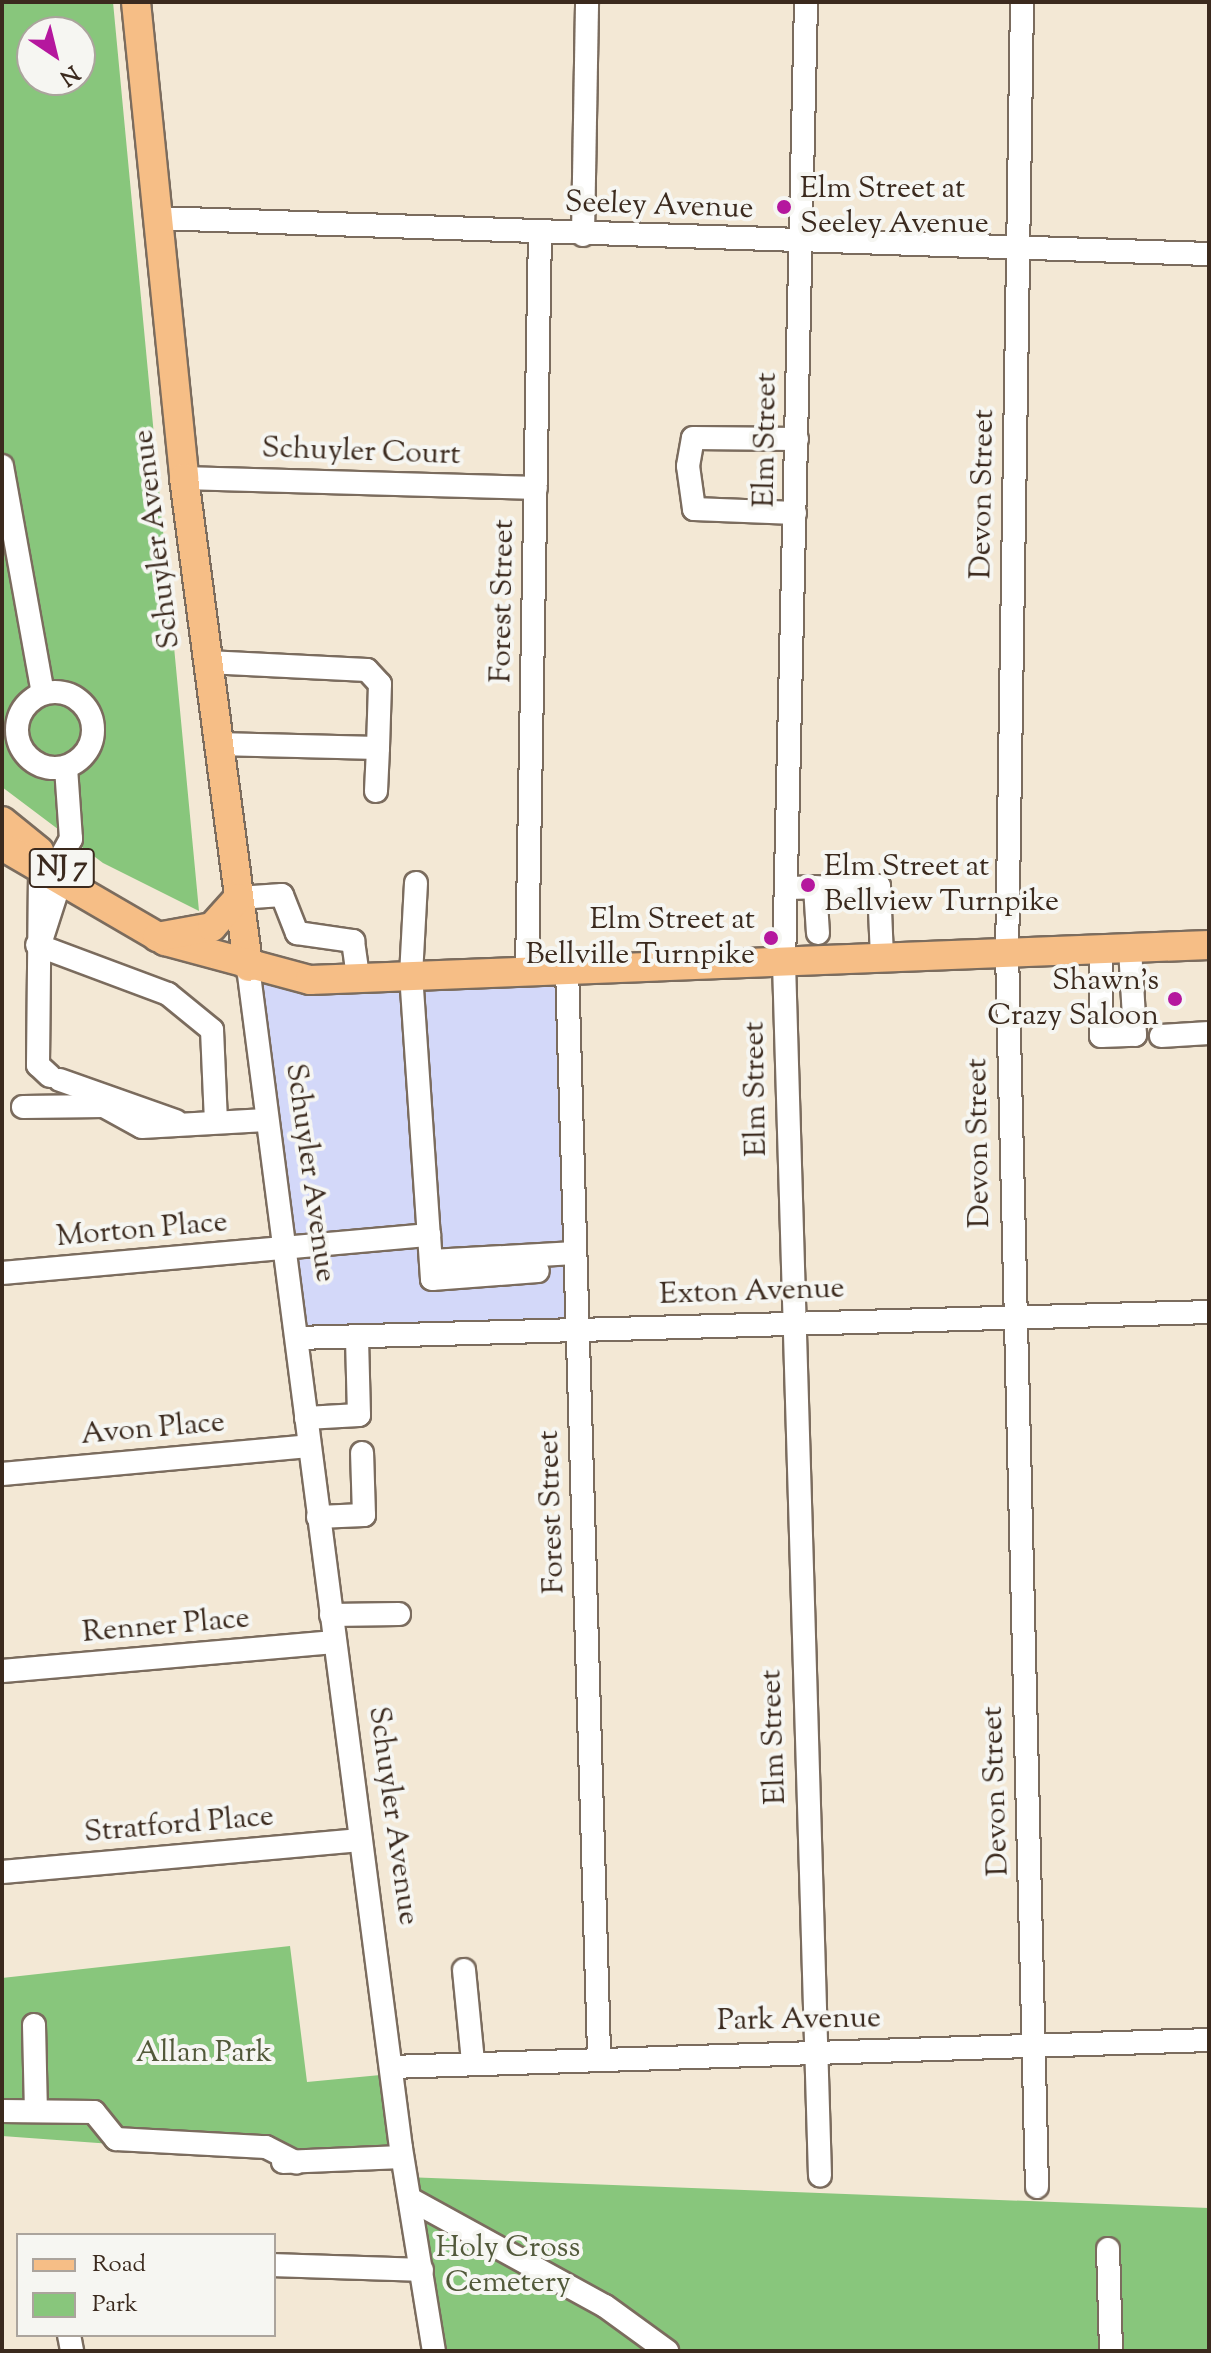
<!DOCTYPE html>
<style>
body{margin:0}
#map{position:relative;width:1211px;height:2353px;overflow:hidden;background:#f3e8d5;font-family:"Sorts Mill Goudy",serif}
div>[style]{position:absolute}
.built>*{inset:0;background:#d3d8f9}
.green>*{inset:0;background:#88c67c}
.roads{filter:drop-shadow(2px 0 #7b6c5e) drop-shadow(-2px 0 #7b6c5e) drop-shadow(0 2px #7b6c5e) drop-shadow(0 -2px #7b6c5e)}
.minor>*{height:22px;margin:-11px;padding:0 11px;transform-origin:11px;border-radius:11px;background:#fff}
.minor>.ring{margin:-11px;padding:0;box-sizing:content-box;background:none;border:22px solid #fff;border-radius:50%}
.major>*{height:28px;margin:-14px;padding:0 14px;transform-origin:14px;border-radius:14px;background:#f6be86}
.dots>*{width:22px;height:22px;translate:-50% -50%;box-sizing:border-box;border:4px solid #f6f6f2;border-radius:50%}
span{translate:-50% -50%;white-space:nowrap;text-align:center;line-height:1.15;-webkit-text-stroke:8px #f6f6f2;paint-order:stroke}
.shield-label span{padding:2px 6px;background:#f6f6f2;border:2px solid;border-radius:6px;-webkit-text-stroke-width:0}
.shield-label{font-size:28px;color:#3b2a1e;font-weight:700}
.poi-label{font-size:30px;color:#3b2a1e}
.left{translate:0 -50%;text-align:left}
.right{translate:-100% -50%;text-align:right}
.street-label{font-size:30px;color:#3b2a1e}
.park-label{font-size:30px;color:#52593a}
.frame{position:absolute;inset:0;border:4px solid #3b2a1e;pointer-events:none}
.legend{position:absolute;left:16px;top:2233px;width:260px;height:104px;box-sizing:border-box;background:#f6f6f2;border:2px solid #aba49d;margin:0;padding:10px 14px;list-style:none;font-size:24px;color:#3b2a1e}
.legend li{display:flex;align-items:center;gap:16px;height:40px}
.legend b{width:40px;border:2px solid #aba49d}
.north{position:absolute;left:16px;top:16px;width:80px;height:80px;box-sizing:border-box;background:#f6f6f2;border:2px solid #aba49d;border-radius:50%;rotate:145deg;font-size:22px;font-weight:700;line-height:32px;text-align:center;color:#3b2a1e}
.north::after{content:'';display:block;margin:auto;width:28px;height:36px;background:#b5179e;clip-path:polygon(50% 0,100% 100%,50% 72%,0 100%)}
</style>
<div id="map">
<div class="built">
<div style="clip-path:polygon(248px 967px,567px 968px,578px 1329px,297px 1338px)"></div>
</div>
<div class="green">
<div style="clip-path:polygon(evenodd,2px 2px,113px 2px,199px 911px,103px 863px,2px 787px,2px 2px,32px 32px,80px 32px,80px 80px,32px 80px,32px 32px)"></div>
<div style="clip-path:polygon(290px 1946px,307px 2082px,391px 2074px,401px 2148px,263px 2155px,2px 2136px,2px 1978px)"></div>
<div style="clip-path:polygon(405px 2177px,1209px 2208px,1209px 2351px,434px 2351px)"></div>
</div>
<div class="roads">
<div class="minor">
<div style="left:806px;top:2px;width:961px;rotate:91.31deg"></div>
<div style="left:784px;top:963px;width:1213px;rotate:88.3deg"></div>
<div style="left:1022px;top:2px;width:950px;rotate:90.9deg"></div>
<div style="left:1007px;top:952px;width:1235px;rotate:88.61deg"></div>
<div style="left:156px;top:218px;width:1054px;rotate:1.96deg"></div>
<div style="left:583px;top:235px;width:233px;rotate:-89deg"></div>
<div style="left:2px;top:466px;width:231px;rotate:79.8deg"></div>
<div style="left:184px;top:478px;width:352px;rotate:1.6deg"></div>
<div style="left:795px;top:513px;width:101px;rotate:-177.7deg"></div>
<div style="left:694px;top:509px;width:43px;rotate:-97.9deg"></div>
<div style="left:688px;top:466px;width:28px;rotate:-80deg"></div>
<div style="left:693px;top:438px;width:104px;rotate:0.6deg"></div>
<div style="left:207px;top:662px;width:160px;rotate:2.9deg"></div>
<div style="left:367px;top:670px;width:19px;rotate:47deg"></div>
<div style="left:380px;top:684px;width:64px;rotate:91.8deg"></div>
<div style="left:378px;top:748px;width:161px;rotate:-178.6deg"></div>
<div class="ring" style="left:17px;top:692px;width:54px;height:54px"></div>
<div style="left:376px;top:791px;width:43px;rotate:-87.3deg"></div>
<div style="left:57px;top:864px;width:29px;rotate:-61deg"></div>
<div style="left:71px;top:839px;width:72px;rotate:-94deg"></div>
<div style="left:40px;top:873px;width:192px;rotate:90.6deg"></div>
<div style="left:38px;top:1065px;width:16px;rotate:43deg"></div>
<div style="left:416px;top:883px;width:91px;rotate:93.1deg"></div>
<div style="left:411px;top:974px;width:262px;rotate:86.1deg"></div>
<div style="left:815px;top:887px;width:46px;rotate:86.3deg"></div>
<div style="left:786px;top:888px;width:93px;rotate:-1.2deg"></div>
<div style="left:879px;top:886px;width:72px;rotate:87.6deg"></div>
<div style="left:238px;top:898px;width:44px;rotate:-3.9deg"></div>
<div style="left:282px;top:895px;width:41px;rotate:68.5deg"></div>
<div style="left:297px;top:933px;width:57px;rotate:8.1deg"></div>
<div style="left:353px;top:941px;width:37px;rotate:82deg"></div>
<div style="left:42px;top:938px;width:56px;rotate:-72.2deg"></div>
<div style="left:37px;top:945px;width:140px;rotate:20.5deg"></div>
<div style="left:168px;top:994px;width:57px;rotate:39.3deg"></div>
<div style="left:212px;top:1030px;width:92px;rotate:87.5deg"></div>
<div style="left:1101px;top:949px;width:87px;rotate:90deg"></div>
<div style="left:1101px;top:1036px;width:34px;rotate:-2deg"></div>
<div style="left:1135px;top:1035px;width:87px;rotate:-93.3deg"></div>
<div style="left:248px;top:967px;width:1191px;rotate:82.62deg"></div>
<div style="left:401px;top:2148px;width:206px;rotate:80.8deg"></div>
<div style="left:567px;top:968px;width:1087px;rotate:88.31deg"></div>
<div style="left:527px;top:969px;width:736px;rotate:-88.99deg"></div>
<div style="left:1161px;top:1036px;width:48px;rotate:-3.6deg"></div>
<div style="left:60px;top:1080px;width:123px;rotate:19.5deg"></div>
<div style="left:23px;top:1107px;width:81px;rotate:-0.7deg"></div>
<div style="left:104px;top:1106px;width:43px;rotate:28.9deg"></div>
<div style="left:142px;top:1127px;width:124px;rotate:-3.2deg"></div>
<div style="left:431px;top:1261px;width:144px;rotate:-3.2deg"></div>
<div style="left:2px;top:1273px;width:429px;rotate:-5.1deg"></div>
<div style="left:429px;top:1235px;width:44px;rotate:86.1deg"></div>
<div style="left:432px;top:1279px;width:106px;rotate:-4.3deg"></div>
<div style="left:297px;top:1338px;width:912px;rotate:-1.63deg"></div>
<div style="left:306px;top:1418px;width:53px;rotate:-3.2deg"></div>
<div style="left:359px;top:1415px;width:79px;rotate:-91.5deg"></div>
<div style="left:2px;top:1474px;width:308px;rotate:-5.2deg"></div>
<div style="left:318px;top:1517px;width:46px;rotate:-2.5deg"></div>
<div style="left:364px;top:1515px;width:62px;rotate:-91.8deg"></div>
<div style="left:331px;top:1615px;width:68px;rotate:-0.8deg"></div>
<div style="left:2px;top:1671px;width:334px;rotate:-5deg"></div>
<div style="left:2px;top:1872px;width:360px;rotate:-5.1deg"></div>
<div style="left:464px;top:1970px;width:92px;rotate:84.4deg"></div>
<div style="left:34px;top:2025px;width:86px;rotate:88.7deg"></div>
<div style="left:391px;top:2067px;width:818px;rotate:-1.89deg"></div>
<div style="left:2px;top:2111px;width:92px;rotate:0.6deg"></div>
<div style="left:94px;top:2112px;width:35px;rotate:51deg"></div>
<div style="left:116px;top:2139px;width:150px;rotate:3.1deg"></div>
<div style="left:266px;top:2147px;width:34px;rotate:27deg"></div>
<div style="left:283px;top:2162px;width:119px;rotate:-2.4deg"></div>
<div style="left:410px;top:2199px;width:222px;rotate:28.8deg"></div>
<div style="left:605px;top:2306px;width:77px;rotate:36deg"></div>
<div style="left:1108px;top:2249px;width:102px;rotate:88.3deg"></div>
<div style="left:274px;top:2265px;width:148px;rotate:1.9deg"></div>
<div style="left:69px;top:2335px;width:16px;rotate:79deg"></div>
</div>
<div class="major">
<div style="left:136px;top:2px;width:478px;rotate:84.2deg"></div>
<div style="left:184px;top:478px;width:493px;rotate:82.5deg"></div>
<div style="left:2px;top:821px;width:48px;rotate:39deg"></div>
<div style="left:2px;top:846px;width:189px;rotate:30.2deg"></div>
<div style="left:165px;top:941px;width:150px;rotate:15.1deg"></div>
<div style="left:310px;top:980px;width:900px;rotate:-2.23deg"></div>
<div style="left:157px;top:937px;width:56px;rotate:-10.3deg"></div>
<div style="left:212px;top:927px;width:39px;rotate:-48deg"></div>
</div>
</div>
<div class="dots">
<div style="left:784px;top:207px;background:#b5179e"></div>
<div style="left:808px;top:885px;background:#b5179e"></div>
<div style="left:771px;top:938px;background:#b5179e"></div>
<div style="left:1175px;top:999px;background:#b5179e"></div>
</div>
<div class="shield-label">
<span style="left:62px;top:868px">NJ 7</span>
</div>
<div class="poi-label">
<span class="left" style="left:800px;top:207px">Elm Street at<br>Seeley Avenue</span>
<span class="left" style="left:824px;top:885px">Elm Street at<br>Bellview Turnpike</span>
<span class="right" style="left:755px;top:938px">Elm Street at<br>Bellville Turnpike</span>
<span class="right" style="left:1159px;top:999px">Shawn's<br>Crazy Saloon</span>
</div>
<div class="street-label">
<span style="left:659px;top:207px;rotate:2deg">Seeley Avenue</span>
<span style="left:767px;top:440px;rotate:-89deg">Elm Street</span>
<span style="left:361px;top:453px;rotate:2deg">Schuyler Court</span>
<span style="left:984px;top:494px;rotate:-89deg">Devon Street</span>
<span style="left:158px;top:539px;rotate:-97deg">Schuyler Avenue</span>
<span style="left:504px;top:601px;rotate:-89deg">Forest Street</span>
<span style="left:757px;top:1089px;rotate:-91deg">Elm Street</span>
<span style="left:980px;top:1143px;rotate:-91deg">Devon Street</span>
<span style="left:309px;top:1173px;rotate:82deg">Schuyler Avenue</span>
<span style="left:142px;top:1231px;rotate:-5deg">Morton Place</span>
<span style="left:752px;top:1293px;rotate:-2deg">Exton Avenue</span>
<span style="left:153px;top:1430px;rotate:-5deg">Avon Place</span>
<span style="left:553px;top:1512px;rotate:-92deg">Forest Street</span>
<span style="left:166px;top:1627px;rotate:-5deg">Renner Place</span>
<span style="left:775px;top:1737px;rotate:-92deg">Elm Street</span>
<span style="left:997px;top:1791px;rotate:-92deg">Devon Street</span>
<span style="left:392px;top:1816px;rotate:82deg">Schuyler Avenue</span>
<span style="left:179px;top:1826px;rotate:-5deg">Stratford Place</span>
<span style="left:799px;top:2021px;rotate:-1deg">Park Avenue</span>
</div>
<div class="park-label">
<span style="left:204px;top:2054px">Allan Park</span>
<span style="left:508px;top:2266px">Holy Cross<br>Cemetery</span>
</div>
<div class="frame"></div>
<ul class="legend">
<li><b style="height:10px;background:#f6be86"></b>Road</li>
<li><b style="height:22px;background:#88c67c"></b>Park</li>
</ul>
<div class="north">N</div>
</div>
